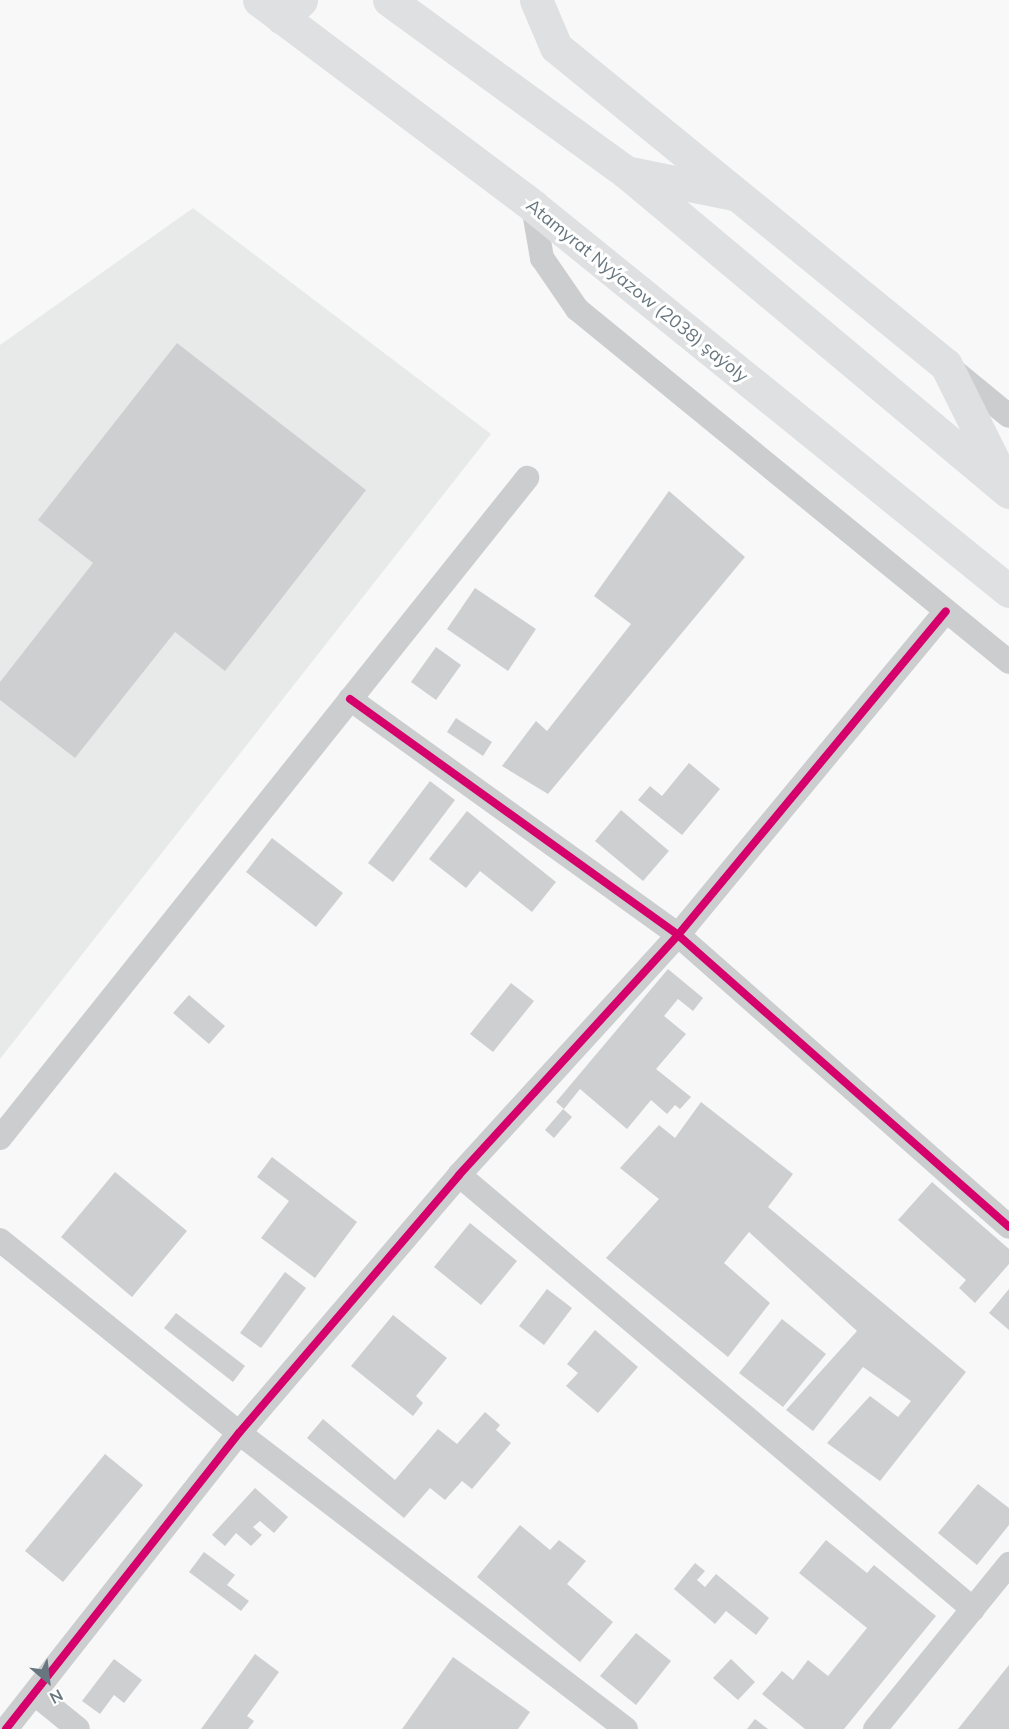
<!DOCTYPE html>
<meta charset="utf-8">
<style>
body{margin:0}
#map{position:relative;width:1009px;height:1729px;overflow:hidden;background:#f8f8f8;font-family:Mulish,sans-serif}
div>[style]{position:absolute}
.built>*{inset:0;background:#e8eaea}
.building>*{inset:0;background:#cecfd0}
.street>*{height:24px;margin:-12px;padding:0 12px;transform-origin:12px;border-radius:12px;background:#cbcdce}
.secondary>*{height:33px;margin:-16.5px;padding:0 16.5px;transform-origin:16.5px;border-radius:16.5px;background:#dfe0e1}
.primary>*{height:33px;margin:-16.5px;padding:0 16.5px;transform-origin:16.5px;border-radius:16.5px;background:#dfe0e1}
.cycleway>*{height:8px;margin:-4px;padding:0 4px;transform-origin:4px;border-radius:4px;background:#d6006c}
span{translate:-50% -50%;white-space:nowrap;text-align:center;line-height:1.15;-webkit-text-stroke:6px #fff;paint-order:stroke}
.street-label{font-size:18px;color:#67767f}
.north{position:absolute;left:18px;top:1651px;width:60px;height:60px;-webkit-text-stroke:4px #fff;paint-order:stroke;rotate:152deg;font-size:16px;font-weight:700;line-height:24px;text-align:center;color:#67767f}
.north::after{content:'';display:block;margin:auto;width:21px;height:27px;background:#67767f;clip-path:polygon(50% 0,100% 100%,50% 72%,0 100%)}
</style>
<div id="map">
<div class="built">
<div style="clip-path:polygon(193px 208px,491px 434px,0 1059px,0 345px)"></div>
</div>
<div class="building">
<div style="clip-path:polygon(177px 343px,366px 490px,225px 671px,175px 632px,75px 758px,0 700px,0 682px,93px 563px,38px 520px)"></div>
<div style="clip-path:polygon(669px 491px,745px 557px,548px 794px,502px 766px,536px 721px,547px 731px,631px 624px,594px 596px)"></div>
<div style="clip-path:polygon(475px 588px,536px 629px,508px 671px,447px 629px)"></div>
<div style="clip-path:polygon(436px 647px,461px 665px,436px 700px,411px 682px)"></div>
<div style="clip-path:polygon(456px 718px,492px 742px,483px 756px,447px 732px)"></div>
<div style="clip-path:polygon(689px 763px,720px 789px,682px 835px,638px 800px,650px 786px,662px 796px)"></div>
<div style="clip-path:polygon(430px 781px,455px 800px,393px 882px,368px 863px)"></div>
<div style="clip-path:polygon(621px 810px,669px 851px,643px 881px,595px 841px)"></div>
<div style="clip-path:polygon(467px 811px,556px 882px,532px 912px,480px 871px,466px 888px,429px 859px)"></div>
<div style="clip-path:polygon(272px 838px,343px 893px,316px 927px,246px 872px)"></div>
<div style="clip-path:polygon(668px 969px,703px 998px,693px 1011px,678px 999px,664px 1016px,686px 1034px,656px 1069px,691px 1097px,680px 1109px,675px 1105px,667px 1114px,651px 1100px,627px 1129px,580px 1089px,564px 1109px,556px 1102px)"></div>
<div style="clip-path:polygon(511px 983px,534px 1001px,493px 1052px,470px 1034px)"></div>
<div style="clip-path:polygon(189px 995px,225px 1026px,209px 1044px,173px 1013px)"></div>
<div style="clip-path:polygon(701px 1102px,793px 1174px,768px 1207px,966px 1372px,880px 1481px,827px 1443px,870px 1396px,898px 1417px,911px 1401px,863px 1367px,813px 1431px,786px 1410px,857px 1331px,749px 1232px,724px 1263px,770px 1303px,728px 1357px,606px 1258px,659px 1199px,620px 1168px,659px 1125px,675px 1138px)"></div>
<div style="clip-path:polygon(563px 1109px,572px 1117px,554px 1138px,545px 1130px)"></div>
<div style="clip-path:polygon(272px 1157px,357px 1222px,315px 1278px,261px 1238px,289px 1201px,257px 1177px)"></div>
<div style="clip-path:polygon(115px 1172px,187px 1231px,132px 1297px,61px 1237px)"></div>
<div style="clip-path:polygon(932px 1182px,1009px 1249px,1009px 1264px,975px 1303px,959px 1288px,966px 1280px,898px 1220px)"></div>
<div style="clip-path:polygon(470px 1223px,517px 1261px,481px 1305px,434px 1267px)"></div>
<div style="clip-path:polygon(285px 1272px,306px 1288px,261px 1348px,240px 1333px)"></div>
<div style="clip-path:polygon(547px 1289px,572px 1308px,544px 1345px,519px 1326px)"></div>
<div style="clip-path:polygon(1009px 1289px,1009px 1330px,989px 1313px)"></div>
<div style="clip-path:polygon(176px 1313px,245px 1366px,233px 1382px,164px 1328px)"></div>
<div style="clip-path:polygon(393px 1315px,447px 1358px,416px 1396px,423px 1403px,413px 1416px,351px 1366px)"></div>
<div style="clip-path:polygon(782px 1319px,826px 1354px,783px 1407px,739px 1373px)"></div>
<div style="clip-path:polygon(595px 1330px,638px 1367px,598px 1413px,566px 1386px,578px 1373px,567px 1364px)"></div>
<div style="clip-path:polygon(485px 1412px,500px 1425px,496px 1430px,511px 1443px,472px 1489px,462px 1481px,445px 1500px,430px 1488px,404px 1518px,307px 1438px,323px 1419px,395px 1480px,438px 1429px,457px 1444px)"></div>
<div style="clip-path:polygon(105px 1454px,143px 1485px,63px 1582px,25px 1551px)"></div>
<div style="clip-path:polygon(978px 1484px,1009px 1508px,1009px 1525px,977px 1565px,938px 1533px)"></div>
<div style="clip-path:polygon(255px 1488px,288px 1517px,274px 1533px,260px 1521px,253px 1527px,262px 1535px,251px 1546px,236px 1533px,225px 1546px,212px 1535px)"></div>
<div style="clip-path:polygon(520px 1525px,550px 1550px,559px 1540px,586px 1561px,567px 1584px,613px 1622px,580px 1662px,477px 1577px)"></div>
<div style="clip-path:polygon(826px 1540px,867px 1573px,874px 1565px,936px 1616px,844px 1729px,805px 1729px,762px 1694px,782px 1671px,793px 1680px,808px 1660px,828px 1676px,867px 1628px,799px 1573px)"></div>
<div style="clip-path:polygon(204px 1552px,235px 1575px,227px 1585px,249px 1601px,241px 1611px,189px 1572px)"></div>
<div style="clip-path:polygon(695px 1563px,705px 1571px,697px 1580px,705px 1587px,716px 1574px,769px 1618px,756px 1635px,726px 1611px,715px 1624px,674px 1589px)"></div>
<div style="clip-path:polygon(636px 1633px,671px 1661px,636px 1705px,600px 1676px)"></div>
<div style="clip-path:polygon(255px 1654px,279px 1672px,247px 1716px,254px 1721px,248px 1729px,201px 1729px)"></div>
<div style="clip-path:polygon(453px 1657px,530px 1712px,518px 1729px,402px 1729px)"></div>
<div style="clip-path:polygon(114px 1659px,142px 1680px,124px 1703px,114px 1695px,100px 1714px,82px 1701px)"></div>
<div style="clip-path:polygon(731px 1659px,755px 1682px,738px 1700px,713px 1678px)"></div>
<div style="clip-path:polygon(1009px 1665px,1009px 1729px,958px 1729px)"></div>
<div style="clip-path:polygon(755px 1719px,768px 1729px,747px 1729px)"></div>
</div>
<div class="street">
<div style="left:533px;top:206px;width:53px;rotate:80.2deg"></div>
<div style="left:542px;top:258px;width:62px;rotate:55.5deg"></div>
<div style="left:577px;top:309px;width:558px;rotate:39.25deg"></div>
<div style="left:953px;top:370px;width:72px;rotate:39.4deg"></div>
<div style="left:350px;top:699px;width:404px;rotate:35.7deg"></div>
<div style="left:678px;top:935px;width:441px;rotate:41.4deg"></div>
<div style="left:0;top:1138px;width:845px;rotate:-51.39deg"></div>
<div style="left:459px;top:1175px;width:673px;rotate:40.18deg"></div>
<div style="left:0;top:1240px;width:307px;rotate:38.9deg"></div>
<div style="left:239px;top:1433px;width:487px;rotate:37.4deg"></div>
<div style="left:35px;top:1694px;width:55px;rotate:39.1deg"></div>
<div style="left:6px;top:1729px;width:377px;rotate:-51.8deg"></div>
<div style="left:239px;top:1433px;width:339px;rotate:-49.5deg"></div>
<div style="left:459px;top:1175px;width:325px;rotate:-47.6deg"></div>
<div style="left:678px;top:935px;width:420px;rotate:-50.4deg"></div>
<div style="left:875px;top:1729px;width:213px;rotate:-50.9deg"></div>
</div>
<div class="secondary">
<div style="left:282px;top:18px;width:26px;rotate:-43deg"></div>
</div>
<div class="primary">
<div style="left:259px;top:0;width:343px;rotate:36.9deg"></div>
<div style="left:533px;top:206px;width:612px;rotate:38.97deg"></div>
<div style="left:389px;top:0;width:293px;rotate:36deg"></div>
<div style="left:626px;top:172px;width:499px;rotate:39.9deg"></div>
<div style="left:536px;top:0;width:51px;rotate:66.9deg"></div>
<div style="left:556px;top:47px;width:503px;rotate:39.19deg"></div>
<div style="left:946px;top:365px;width:131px;rotate:63.6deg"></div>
<div style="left:630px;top:173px;width:105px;rotate:11.5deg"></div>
</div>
<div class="cycleway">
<div style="left:350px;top:699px;width:404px;rotate:35.7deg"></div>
<div style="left:678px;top:935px;width:441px;rotate:41.4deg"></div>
<div style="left:6px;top:1729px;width:377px;rotate:-51.8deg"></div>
<div style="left:239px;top:1433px;width:339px;rotate:-49.5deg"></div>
<div style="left:459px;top:1175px;width:325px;rotate:-47.6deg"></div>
<div style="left:678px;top:935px;width:420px;rotate:-50.4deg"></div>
</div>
<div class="street-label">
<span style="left:637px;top:291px;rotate:39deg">Atamyrat Nyýazow (2038) şaýoly</span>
</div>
<div class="north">N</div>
</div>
